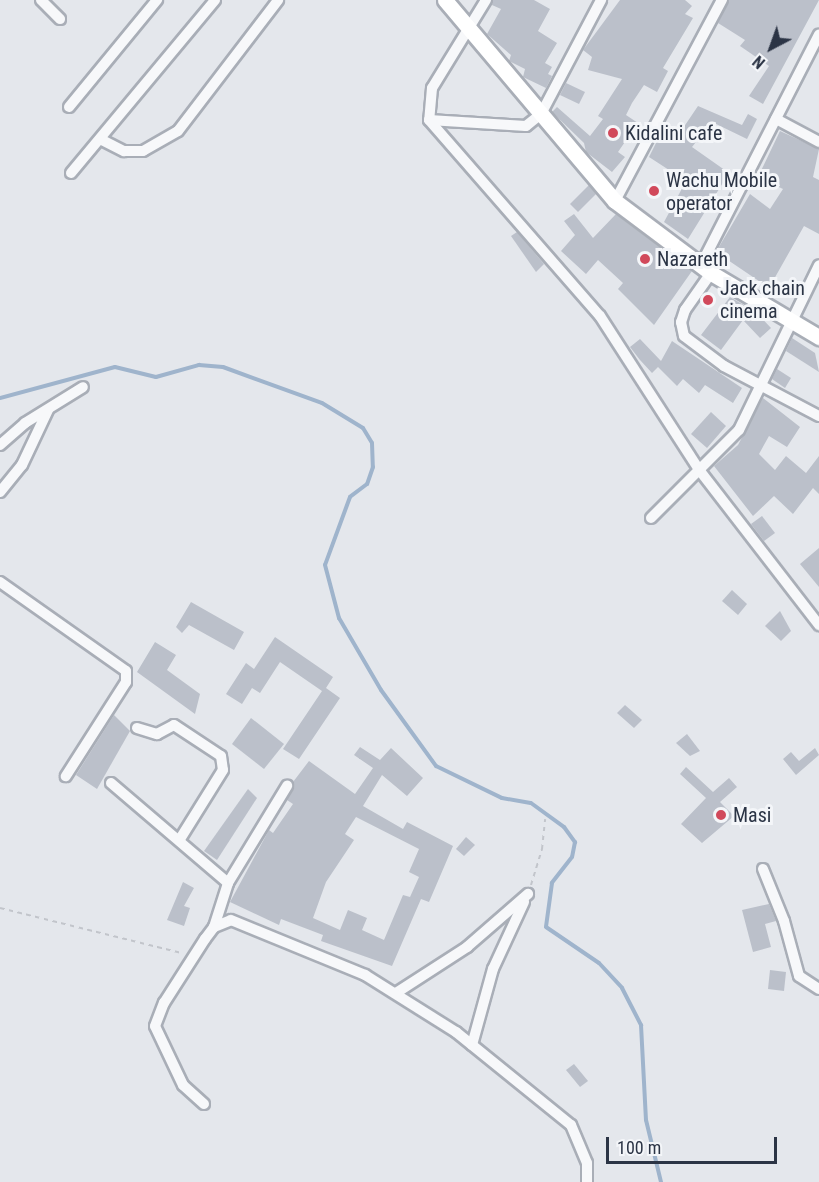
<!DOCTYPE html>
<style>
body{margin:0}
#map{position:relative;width:819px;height:1182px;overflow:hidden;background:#e4e7ec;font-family:"Roboto Condensed",sans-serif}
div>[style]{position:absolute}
.stream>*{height:4px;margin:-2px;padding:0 2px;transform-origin:2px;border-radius:2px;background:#9fb4cc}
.building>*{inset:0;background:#bbc0ca}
.path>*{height:2px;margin-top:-1px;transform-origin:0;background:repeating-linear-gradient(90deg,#c2c5cb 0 4.5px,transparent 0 9px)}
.roads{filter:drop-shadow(2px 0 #a9aeb7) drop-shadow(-2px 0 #a9aeb7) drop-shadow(0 2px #a9aeb7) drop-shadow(0 -2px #a9aeb7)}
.street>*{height:10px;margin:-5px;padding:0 5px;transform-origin:5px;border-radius:5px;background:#f7f8fa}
.secondary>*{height:15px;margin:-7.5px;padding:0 7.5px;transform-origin:7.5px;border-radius:7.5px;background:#fff}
.dots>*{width:16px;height:16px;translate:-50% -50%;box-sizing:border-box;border:3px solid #f4f6f9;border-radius:50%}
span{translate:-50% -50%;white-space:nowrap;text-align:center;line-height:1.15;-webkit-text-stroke:6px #f4f6f9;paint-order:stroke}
.poi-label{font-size:20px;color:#2b3445}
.left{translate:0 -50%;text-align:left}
.north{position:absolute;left:741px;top:18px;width:60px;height:60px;-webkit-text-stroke:4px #f4f6f9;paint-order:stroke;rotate:221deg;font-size:16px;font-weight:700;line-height:24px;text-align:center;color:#2b3445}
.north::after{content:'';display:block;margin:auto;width:21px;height:27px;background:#2b3445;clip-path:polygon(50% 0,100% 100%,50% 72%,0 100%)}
.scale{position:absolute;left:606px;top:1137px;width:171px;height:27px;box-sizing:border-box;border:3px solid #2b3445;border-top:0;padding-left:8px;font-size:18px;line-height:21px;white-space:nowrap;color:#2b3445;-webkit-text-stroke:4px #f4f6f9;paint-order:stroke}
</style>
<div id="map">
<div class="stream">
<div style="left:0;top:398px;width:119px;rotate:-15.1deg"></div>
<div style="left:115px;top:367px;width:42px;rotate:13.7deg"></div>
<div style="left:156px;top:377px;width:45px;rotate:-15.6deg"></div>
<div style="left:199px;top:365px;width:24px;rotate:5deg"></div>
<div style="left:223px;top:367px;width:105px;rotate:20deg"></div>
<div style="left:322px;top:403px;width:48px;rotate:31.4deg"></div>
<div style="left:363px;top:428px;width:17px;rotate:59deg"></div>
<div style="left:372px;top:443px;width:24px;rotate:88deg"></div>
<div style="left:373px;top:467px;width:18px;rotate:109deg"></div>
<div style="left:367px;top:484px;width:21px;rotate:143deg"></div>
<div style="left:350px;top:497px;width:72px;rotate:110.2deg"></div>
<div style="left:325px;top:565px;width:55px;rotate:75.2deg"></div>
<div style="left:339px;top:618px;width:83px;rotate:59.7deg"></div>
<div style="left:381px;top:690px;width:94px;rotate:54.1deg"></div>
<div style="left:436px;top:766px;width:73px;rotate:25.9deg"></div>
<div style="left:502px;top:798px;width:29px;rotate:10deg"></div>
<div style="left:531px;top:803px;width:41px;rotate:36deg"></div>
<div style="left:564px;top:827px;width:19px;rotate:54deg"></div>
<div style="left:575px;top:842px;width:15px;rotate:101deg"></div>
<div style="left:572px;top:857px;width:33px;rotate:128deg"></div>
<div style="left:552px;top:883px;width:44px;rotate:97.8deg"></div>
<div style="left:546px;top:927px;width:64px;rotate:34.2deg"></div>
<div style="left:599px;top:963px;width:34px;rotate:47deg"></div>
<div style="left:622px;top:988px;width:42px;rotate:62.8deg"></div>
<div style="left:641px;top:1025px;width:95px;rotate:87deg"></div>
<div style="left:646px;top:1120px;width:64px;rotate:76.4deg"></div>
</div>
<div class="building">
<div style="clip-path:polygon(493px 0,534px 0,550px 9px,538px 31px,557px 43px,545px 63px,552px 67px,548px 74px,552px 76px,546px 88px,523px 77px,525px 69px,509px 61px,511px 55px,487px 34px,501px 9px,492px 5px)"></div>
<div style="clip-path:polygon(620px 0,685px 0,692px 6px,685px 14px,693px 18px,663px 68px,668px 71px,657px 92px,644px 85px,632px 103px,626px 115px,638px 123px,618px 152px,625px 157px,612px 172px,586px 152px,584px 143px,552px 112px,557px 107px,590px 136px,603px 119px,598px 116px,622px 79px,588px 70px,592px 57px,583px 50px)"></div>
<div style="clip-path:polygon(729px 0,819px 0,763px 104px,749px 96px,769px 66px,740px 46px,745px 40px,718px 23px)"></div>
<div style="clip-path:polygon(566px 83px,585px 92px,579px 104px,560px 95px)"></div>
<div style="clip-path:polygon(698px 106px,742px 125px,748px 114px,757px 119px,747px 139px,712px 122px,692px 147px,729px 173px,688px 239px,664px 222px,686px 181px,649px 157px,661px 133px,675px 140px)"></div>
<div style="clip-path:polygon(780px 131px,819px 149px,813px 177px,819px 180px,819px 234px,804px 226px,769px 288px,716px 252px,750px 194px,770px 209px,783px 189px,758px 177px)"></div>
<div style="clip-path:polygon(589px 185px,596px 194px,578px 212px,570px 204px)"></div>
<div style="clip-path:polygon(574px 214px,593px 238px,616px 214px,692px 271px,654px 325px,618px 289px,623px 283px,598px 260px,586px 274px,561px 251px,575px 235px,564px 221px)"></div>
<div style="clip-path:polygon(517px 232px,544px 264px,536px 272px,511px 236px)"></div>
<div style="clip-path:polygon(730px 297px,756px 312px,771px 328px,760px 338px,743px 320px,721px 350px,701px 335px)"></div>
<div style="clip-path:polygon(792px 338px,815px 353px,819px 372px,786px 351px)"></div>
<div style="clip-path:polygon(640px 339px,661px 361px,672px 341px,742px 388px,733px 403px,705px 385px,699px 393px,683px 379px,677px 386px,658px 367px,652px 373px,640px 360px,630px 347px)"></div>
<div style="clip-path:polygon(777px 369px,791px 378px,785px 388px,772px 379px)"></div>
<div style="clip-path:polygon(763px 398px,800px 427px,787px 447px,769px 436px,759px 454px,775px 470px,786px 456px,806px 473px,819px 456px,819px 494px,813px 488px,793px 514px,774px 496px,753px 516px,714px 466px,738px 445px)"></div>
<div style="clip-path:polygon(711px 412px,726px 426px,707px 448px,691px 434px)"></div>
<div style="clip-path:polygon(762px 516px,775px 533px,764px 541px,751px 524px)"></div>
<div style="clip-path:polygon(819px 548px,819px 587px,800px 564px)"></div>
<div style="clip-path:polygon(732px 590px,747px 604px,738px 615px,722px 601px)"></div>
<div style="clip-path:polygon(191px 602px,244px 632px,234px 650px,189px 625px,182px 633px,176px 627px)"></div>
<div style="clip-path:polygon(780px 611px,791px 631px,781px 641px,765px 626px)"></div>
<div style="clip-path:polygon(275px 637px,333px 677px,326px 688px,340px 698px,299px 759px,283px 749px,322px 691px,280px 662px,260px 693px,252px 688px,242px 704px,226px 694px,246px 663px,254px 669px)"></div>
<div style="clip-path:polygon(155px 642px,176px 655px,167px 670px,200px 694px,195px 714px,137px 672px)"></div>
<div style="clip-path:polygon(625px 705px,642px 720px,634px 728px,617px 713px)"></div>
<div style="clip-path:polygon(114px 715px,130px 731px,97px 789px,76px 775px)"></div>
<div style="clip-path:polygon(251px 718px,284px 744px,264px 769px,232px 744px)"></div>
<div style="clip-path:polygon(687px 734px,700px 751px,690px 756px,676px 743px)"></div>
<div style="clip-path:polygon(evenodd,360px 747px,380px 760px,391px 748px,423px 778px,407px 796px,382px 775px,363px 806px,403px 829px,407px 822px,453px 846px,429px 902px,421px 899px,392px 966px,321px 941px,323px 935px,281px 919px,279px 925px,230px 902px,269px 830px,273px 833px,293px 804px,287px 800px,293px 782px,309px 761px,355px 794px,373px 768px,354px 755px,360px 747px,356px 817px,419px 849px,409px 872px,419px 877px,410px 897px,403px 895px,384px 940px,362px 930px,367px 918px,348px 910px,340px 930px,313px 918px,326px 882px,354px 840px,345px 834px,356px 817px)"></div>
<div style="clip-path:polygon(815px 748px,819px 755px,796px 775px,783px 759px,791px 752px,799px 761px)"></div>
<div style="clip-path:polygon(686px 767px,713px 792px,729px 778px,737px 787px,720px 802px,734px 816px,702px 843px,681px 824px,706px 798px,680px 774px)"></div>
<div style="clip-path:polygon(248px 789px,257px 798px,217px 860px,204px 851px)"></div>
<div style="clip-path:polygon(466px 837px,475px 845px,464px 856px,456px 849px)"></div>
<div style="clip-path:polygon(183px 882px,194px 888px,184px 906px,190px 908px,184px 926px,167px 920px)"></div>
<div style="clip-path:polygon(769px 904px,776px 921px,765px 924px,771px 947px,753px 952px,742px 910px)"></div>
<div style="clip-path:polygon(770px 970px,786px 972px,784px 991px,768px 989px)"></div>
<div style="clip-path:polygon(574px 1064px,588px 1081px,580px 1087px,566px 1070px)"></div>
</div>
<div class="path">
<div style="left:531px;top:885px;width:38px;rotate:-73deg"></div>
<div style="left:542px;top:849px;width:30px;rotate:-84deg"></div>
<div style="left:0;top:908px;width:187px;rotate:13.9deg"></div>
</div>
<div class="roads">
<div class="street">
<div style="left:41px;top:0;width:27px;rotate:45deg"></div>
<div style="left:486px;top:0;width:103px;rotate:121.5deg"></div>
<div style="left:432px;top:88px;width:32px;rotate:95deg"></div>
<div style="left:429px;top:120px;width:260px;rotate:48.9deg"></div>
<div style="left:600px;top:316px;width:184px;rotate:57.2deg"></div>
<div style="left:700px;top:471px;width:195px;rotate:52.3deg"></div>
<div style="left:69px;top:107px;width:139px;rotate:-50.6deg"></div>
<div style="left:776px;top:119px;width:49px;rotate:28.1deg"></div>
<div style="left:429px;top:120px;width:97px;rotate:3.5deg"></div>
<div style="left:526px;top:126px;width:19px;rotate:-39deg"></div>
<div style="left:541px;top:114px;width:129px;rotate:-62.2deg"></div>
<div style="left:100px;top:139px;width:27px;rotate:27deg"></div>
<div style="left:124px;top:151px;width:19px"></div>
<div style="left:143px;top:151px;width:40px;rotate:-29.7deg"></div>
<div style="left:178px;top:131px;width:165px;rotate:-52.6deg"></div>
<div style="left:71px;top:173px;width:225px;rotate:-50.2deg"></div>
<div style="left:615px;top:201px;width:228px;rotate:-62deg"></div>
<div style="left:701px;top:265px;width:259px;rotate:-62.9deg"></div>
<div style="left:711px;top:273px;width:45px;rotate:125.1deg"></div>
<div style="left:685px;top:310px;width:13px;rotate:108deg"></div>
<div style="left:681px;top:322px;width:14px;rotate:78deg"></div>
<div style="left:684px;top:336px;width:50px;rotate:36.9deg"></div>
<div style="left:724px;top:366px;width:107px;rotate:27.8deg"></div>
<div style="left:0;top:445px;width:33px;rotate:-41deg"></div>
<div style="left:25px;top:423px;width:68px;rotate:-31.8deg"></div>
<div style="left:0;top:492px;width:35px;rotate:-51deg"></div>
<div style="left:22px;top:465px;width:61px;rotate:-64.7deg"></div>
<div style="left:651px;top:518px;width:124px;rotate:-45deg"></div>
<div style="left:739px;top:430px;width:183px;rotate:-64.1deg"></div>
<div style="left:0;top:582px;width:154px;rotate:35.2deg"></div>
<div style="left:126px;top:671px;width:11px;rotate:90deg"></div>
<div style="left:126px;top:682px;width:112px;rotate:122.6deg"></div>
<div style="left:137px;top:728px;width:21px;rotate:17deg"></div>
<div style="left:157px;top:734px;width:19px;rotate:-28deg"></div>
<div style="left:174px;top:725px;width:56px;rotate:33.4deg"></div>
<div style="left:221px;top:756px;width:14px;rotate:82deg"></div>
<div style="left:223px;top:770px;width:81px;rotate:121.9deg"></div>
<div style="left:111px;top:783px;width:154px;rotate:40.5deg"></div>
<div style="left:763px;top:869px;width:56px;rotate:68deg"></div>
<div style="left:784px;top:921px;width:57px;rotate:74.7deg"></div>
<div style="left:799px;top:976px;width:24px;rotate:33deg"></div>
<div style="left:214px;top:927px;width:46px;rotate:-72.3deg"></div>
<div style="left:228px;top:883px;width:114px;rotate:-58.7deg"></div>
<div style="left:396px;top:993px;width:85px;rotate:-32.9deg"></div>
<div style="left:467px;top:947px;width:81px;rotate:-41deg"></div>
<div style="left:472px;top:1045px;width:79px;rotate:-74.6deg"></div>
<div style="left:493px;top:969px;width:74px;rotate:-65.2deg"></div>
<div style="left:204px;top:1104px;width:28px;rotate:-138deg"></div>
<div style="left:183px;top:1085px;width:65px;rotate:-115.4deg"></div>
<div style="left:155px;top:1026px;width:25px;rotate:-69deg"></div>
<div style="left:164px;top:1003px;width:76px;rotate:-57.4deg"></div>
<div style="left:205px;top:939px;width:15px;rotate:-53deg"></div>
<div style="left:214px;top:927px;width:18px;rotate:-22deg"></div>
<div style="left:231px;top:920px;width:145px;rotate:22.3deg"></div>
<div style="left:365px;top:975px;width:107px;rotate:32.1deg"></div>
<div style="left:456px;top:1032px;width:148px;rotate:39deg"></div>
<div style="left:571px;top:1125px;width:41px;rotate:67.2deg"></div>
<div style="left:587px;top:1163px;width:19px;rotate:90deg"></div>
</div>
<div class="secondary">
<div style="left:445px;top:0;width:263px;rotate:49.8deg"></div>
<div style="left:615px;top:201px;width:120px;rotate:36.9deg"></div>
<div style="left:711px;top:273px;width:126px;rotate:30.7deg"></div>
</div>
</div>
<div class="dots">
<div style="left:613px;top:133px;background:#d1495b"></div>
<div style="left:654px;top:191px;background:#d1495b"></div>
<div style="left:645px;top:259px;background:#d1495b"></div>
<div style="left:708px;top:300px;background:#d1495b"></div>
<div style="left:721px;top:815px;background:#d1495b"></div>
</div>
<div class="poi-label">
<span class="left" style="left:625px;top:133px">Kidalini cafe</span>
<span class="left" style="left:666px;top:192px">Wachu Mobile<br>operator</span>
<span class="left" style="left:657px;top:259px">Nazareth</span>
<span class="left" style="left:720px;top:300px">Jack chain<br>cinema</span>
<span class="left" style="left:733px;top:815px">Masi</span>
</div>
<div class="north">N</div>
<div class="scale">100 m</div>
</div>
